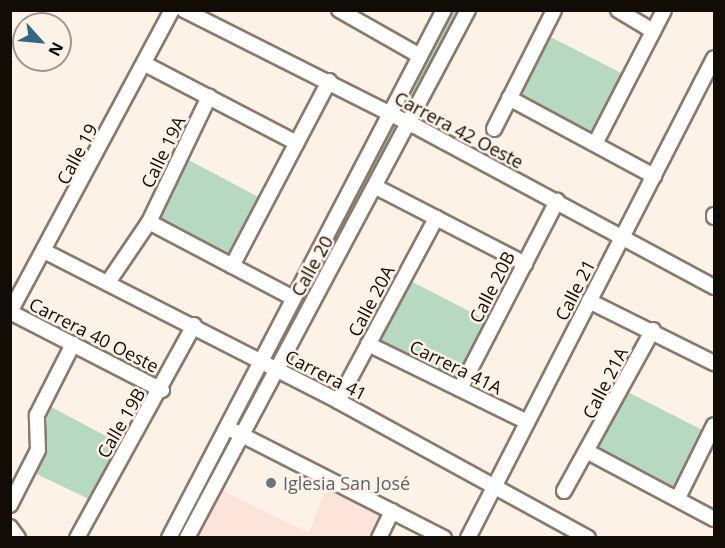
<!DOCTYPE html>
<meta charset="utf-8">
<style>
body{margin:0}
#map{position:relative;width:725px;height:548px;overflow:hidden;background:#fdf2e8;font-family:"Open Sans",sans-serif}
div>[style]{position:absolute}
.education>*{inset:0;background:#fde4da}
.green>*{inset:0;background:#b7d9c1}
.roads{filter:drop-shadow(2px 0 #8a796b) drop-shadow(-2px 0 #8a796b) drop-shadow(0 2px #8a796b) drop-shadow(0 -2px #8a796b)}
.street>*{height:14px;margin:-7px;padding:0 7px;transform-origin:7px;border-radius:7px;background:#fff}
.dots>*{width:16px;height:16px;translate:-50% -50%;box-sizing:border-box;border:3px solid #fdf2e8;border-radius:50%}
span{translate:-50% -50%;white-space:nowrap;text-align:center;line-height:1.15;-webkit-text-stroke:5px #fdf2e8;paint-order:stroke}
.street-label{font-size:18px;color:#120c07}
.worship-label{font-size:18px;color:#5b616d}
.left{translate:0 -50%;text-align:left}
.frame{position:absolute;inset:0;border:12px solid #120c07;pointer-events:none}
.north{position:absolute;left:12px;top:12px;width:60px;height:60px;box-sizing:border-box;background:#fdf2e8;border:2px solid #9f968e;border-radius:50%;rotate:117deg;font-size:16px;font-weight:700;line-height:24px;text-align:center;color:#120c07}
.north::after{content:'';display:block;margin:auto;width:21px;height:27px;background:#326683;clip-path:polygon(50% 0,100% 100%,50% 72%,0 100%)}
</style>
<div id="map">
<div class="education">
<div style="clip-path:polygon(329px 479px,392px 511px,379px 537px,187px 538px,213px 486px,309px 533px)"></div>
</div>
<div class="green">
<div style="clip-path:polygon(444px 11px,468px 11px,187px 537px,169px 538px)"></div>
<div style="clip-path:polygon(543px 33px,629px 77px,596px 142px,509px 98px)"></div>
<div style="clip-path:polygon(181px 156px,266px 201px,232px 266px,149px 222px)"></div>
<div style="clip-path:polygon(403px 277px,494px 324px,460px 389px,368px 344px)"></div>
<div style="clip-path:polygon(622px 389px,710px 434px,678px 498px,590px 453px)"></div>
<div style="clip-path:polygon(44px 403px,128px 448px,95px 502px,28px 470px)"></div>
</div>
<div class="roads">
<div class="street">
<div style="left:184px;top:10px;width:258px;rotate:26.7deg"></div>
<div style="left:415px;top:126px;width:340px;rotate:28.3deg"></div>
<div style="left:339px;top:10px;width:93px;rotate:29.6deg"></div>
<div style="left:618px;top:10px;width:41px;rotate:31deg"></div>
<div style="left:145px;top:64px;width:171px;rotate:27.5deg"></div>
<div style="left:509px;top:98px;width:165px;rotate:28.3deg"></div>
<div style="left:494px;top:129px;width:133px;rotate:-63.2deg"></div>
<div style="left:596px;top:142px;width:148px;rotate:-62.7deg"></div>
<div style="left:376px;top:187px;width:168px;rotate:27.3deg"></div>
<div style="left:714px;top:215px;width:2px;rotate:90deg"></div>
<div style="left:149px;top:222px;width:163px;rotate:27.8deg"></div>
<div style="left:46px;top:252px;width:328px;rotate:27deg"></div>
<div style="left:338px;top:401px;width:285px;rotate:28.7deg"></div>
<div style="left:232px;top:266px;width:209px;rotate:-62.3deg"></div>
<div style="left:109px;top:281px;width:71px;rotate:-55.9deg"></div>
<div style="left:149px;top:222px;width:139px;rotate:-64.4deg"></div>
<div style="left:589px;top:301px;width:140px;rotate:26.4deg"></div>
<div style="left:10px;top:312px;width:343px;rotate:-61.8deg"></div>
<div style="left:10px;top:312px;width:171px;rotate:27.2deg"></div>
<div style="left:368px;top:344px;width:177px;rotate:26.1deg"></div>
<div style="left:460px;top:389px;width:212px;rotate:-62.7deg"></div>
<div style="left:338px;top:401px;width:208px;rotate:-61.8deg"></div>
<div style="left:232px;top:430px;width:238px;rotate:27deg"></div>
<div style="left:590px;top:453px;width:140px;rotate:28deg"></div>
<div style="left:564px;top:491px;width:184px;rotate:-61.1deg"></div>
<div style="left:678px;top:498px;width:81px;rotate:-63.7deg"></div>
<div style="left:10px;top:505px;width:62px;rotate:-63deg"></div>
<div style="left:38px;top:450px;width:35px;rotate:-92deg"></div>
<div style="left:37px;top:415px;width:80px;rotate:-63.1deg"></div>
<div style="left:10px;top:527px;width:14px;rotate:54deg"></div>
<div style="left:77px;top:538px;width:243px;rotate:-61.2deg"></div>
<div style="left:169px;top:538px;width:595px;rotate:-62.49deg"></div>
<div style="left:187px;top:538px;width:598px;rotate:-61.98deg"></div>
<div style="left:379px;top:538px;width:30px;rotate:-64deg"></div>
<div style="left:468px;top:538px;width:539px;rotate:-62.86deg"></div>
</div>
</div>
<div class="dots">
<div style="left:271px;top:483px;background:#6b7280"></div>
</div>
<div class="street-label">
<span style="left:459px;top:130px;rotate:28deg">Carrera 42 Oeste</span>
<span style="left:163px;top:152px;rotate:-64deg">Calle 19A</span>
<span style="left:77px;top:154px;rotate:-62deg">Calle 19</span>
<span style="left:312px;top:266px;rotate:-61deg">Calle 20</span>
<span style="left:492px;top:287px;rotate:-63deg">Calle 20B</span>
<span style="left:575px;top:290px;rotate:-63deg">Calle 21</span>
<span style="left:371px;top:301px;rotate:-62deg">Calle 20A</span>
<span style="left:94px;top:335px;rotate:27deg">Carrera 40 Oeste</span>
<span style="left:456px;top:367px;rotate:26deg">Carrera 41A</span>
<span style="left:326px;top:375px;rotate:27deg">Carrera 41</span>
<span style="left:605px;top:383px;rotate:-63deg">Calle 21A</span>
<span style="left:121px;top:423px;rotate:-60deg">Calle 19B</span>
</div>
<div class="worship-label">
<span class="left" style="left:283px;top:483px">Iglesia San José</span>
</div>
<div class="frame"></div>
<div class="north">N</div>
</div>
